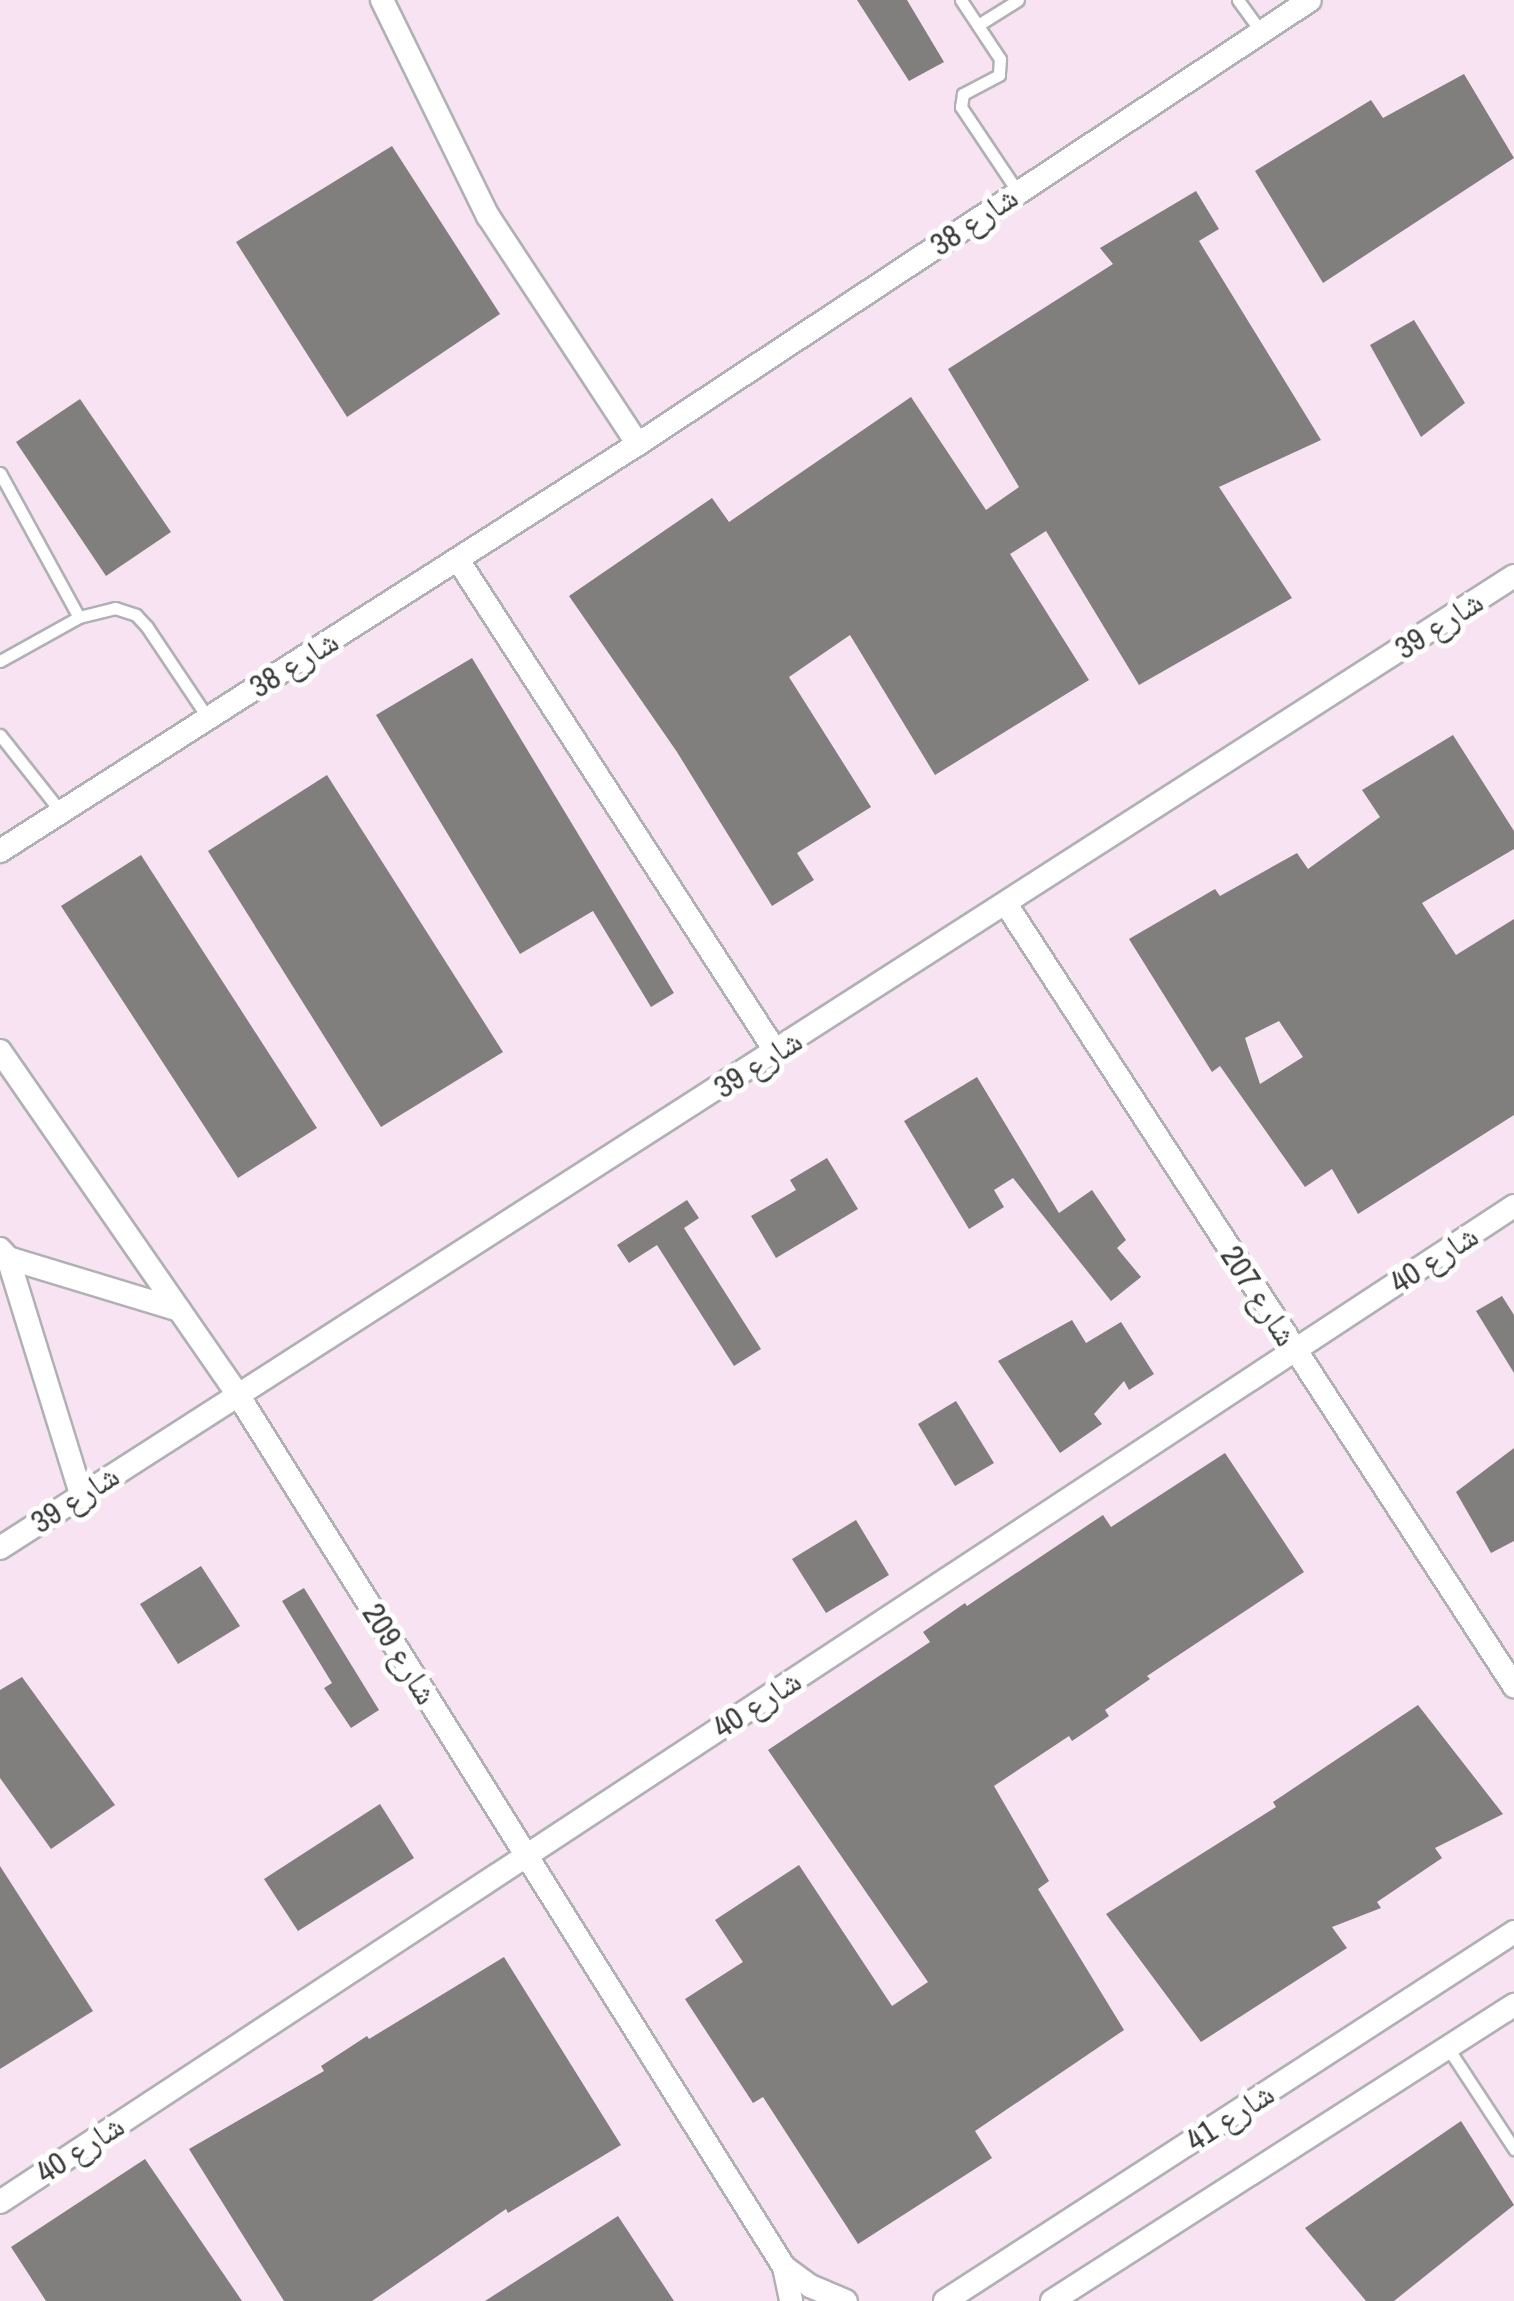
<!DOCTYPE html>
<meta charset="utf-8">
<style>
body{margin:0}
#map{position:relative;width:1514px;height:2301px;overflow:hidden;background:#f3f5f7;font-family:"Archivo Narrow","Noto Naskh Arabic",sans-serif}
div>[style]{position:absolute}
.industrial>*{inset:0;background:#f8e3f3}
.building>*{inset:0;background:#817e7e}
.roads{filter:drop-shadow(2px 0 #b0b1b4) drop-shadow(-2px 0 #b0b1b4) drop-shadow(0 2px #b0b1b4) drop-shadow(0 -2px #b0b1b4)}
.lane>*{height:11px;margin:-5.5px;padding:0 5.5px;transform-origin:5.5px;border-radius:5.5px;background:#fff}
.street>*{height:22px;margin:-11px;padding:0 11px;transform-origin:11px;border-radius:11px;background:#fff}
span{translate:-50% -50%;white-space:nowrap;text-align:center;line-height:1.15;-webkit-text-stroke:10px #fff;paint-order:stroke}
.street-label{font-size:32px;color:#393a3a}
</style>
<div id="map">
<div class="industrial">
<div style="clip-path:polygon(0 0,1514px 0,1514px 2301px,0 2301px)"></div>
</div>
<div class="building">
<div style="clip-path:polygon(857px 0,907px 0,944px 62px,909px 81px)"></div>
<div style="clip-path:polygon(1464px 74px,1514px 158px,1323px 283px,1255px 171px,1371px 100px,1383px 118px)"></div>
<div style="clip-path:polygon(392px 146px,500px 314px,347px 417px,236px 242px)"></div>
<div style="clip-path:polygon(1196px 191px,1219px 229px,1199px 241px,1321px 440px,1219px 487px,1292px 598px,1139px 685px,1046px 531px,1010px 554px,1089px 680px,935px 775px,850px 635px,789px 677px,871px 807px,797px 853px,814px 880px,772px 906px,677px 752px,569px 596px,712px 498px,729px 522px,911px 397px,986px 510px,1019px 487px,948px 369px,1113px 264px,1100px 248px)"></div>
<div style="clip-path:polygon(1414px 320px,1465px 403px,1421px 437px,1370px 345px)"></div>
<div style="clip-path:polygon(80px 399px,171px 532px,106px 576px,16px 442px)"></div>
<div style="clip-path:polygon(472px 658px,674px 993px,651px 1007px,593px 911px,520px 954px,376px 715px)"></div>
<div style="clip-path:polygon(evenodd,1453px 735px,1514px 831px,1514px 849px,1422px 903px,1456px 955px,1514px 919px,1514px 1115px,1358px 1214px,1332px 1169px,1305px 1187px,1220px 1066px,1212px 1072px,1129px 939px,1215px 889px,1220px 896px,1297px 853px,1308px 869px,1380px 817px,1362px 790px,1453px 735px,1279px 1021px,1303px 1057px,1260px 1084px,1245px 1038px,1279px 1021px)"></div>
<div style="clip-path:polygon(327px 775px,503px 1052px,381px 1127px,208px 851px)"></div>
<div style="clip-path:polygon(141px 855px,317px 1128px,238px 1178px,61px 906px)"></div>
<div style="clip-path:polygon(977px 1077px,1059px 1213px,1092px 1190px,1126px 1240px,1117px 1248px,1141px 1277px,1111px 1301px,1013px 1178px,994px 1190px,1004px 1207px,969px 1229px,904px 1121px)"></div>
<div style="clip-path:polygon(827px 1158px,858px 1209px,776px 1258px,751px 1216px,796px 1190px,790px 1180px)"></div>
<div style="clip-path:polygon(687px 1200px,699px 1218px,684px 1228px,761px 1349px,734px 1366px,657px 1245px,629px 1263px,617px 1245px)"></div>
<div style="clip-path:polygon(1502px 1296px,1514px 1315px,1514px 1373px,1476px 1311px)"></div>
<div style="clip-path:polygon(1072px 1320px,1086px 1343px,1121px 1322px,1154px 1374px,1129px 1390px,1124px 1381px,1094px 1414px,1102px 1424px,1060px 1453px,998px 1361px)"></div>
<div style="clip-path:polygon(956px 1401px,994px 1463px,955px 1486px,918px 1424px)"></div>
<div style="clip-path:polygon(1514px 1448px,1514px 1541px,1491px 1553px,1456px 1492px)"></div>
<div style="clip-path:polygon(1225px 1453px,1304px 1572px,1147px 1676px,1150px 1679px,1105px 1710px,1109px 1716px,1072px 1741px,1069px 1736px,994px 1786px,1049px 1881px,1038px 1889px,1124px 2030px,975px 2131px,992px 2158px,858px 2244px,763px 2097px,753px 2103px,685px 1999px,743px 1962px,715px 1920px,799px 1865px,892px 2006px,928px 1982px,768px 1750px,930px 1642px,923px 1632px,965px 1603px,967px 1606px,1103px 1515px,1111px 1527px)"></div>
<div style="clip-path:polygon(856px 1520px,889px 1575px,826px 1613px,792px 1559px)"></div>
<div style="clip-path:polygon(201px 1566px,240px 1626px,178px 1664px,140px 1604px)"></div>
<div style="clip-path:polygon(304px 1588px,379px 1710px,351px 1728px,324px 1688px,332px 1683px,282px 1601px)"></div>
<div style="clip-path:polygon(22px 1677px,115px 1805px,51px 1849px,0 1778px,0 1690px)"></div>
<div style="clip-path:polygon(1418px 1705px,1503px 1814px,1435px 1848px,1442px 1858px,1377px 1902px,1381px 1908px,1332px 1927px,1347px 1948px,1201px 2042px,1106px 1914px,1276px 1807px,1273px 1802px)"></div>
<div style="clip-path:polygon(380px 1804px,414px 1858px,298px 1931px,264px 1879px)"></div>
<div style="clip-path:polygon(0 1866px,93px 2011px,0 2069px)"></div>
<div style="clip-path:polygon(504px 1957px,621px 2145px,508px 2213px,506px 2209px,372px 2301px,284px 2301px,189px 2149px,324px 2071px,321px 2066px,367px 2036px,369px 2039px)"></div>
<div style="clip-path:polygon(1461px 2121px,1514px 2205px,1394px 2301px,1366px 2301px,1305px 2228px)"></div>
<div style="clip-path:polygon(145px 2159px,242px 2301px,46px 2301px,11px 2247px)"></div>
<div style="clip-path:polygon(618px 2216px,674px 2301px,485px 2301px)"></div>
</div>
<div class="roads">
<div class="lane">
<div style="left:961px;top:0;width:71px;rotate:56.5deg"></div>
<div style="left:1000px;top:59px;width:16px;rotate:94deg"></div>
<div style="left:999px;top:75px;width:41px;rotate:152.2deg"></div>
<div style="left:963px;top:94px;width:13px;rotate:99deg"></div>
<div style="left:961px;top:107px;width:102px;rotate:56.2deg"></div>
<div style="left:1238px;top:0;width:37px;rotate:54deg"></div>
<div style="left:978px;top:25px;width:47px;rotate:-32deg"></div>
<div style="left:0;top:473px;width:164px;rotate:61.3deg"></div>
<div style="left:0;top:661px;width:90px;rotate:-29.1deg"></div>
<div style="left:79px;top:617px;width:37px;rotate:-14deg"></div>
<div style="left:115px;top:608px;width:22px;rotate:18deg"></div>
<div style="left:136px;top:615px;width:16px;rotate:47deg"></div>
<div style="left:147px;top:627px;width:110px;rotate:56.2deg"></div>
<div style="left:0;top:735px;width:98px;rotate:51.6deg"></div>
<div style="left:1448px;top:2048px;width:121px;rotate:56.8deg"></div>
</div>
<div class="street">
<div style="left:382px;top:0;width:241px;rotate:63.9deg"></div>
<div style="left:488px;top:216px;width:273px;rotate:56.7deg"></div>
<div style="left:458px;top:560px;width:586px;rotate:57.12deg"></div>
<div style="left:0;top:851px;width:757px;rotate:-32.54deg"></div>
<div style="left:638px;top:444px;width:805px;rotate:-33.45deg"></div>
<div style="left:1006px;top:904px;width:933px;rotate:56.99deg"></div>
<div style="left:0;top:1051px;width:422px;rotate:55.3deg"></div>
<div style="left:240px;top:1398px;width:1025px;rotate:57.95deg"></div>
<div style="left:784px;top:2267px;width:35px;rotate:78deg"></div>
<div style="left:0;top:1249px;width:12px;rotate:48deg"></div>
<div style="left:8px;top:1258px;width:247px;rotate:72.8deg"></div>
<div style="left:8px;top:1258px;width:179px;rotate:16.9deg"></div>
<div style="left:0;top:1548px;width:1799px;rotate:-32.7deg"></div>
<div style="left:0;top:2202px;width:1812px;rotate:-33.34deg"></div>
<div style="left:784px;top:2267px;width:32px;rotate:36deg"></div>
<div style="left:810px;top:2286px;width:39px;rotate:23deg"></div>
<div style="left:945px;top:2301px;width:678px;rotate:-32.96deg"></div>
<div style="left:1052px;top:2301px;width:549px;rotate:-32.65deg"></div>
</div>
</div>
<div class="street-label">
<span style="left:974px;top:221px;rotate:-34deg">شارع 38</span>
<span style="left:1439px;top:625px;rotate:-33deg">شارع 39</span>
<span style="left:294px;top:664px;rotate:-32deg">شارع 38</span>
<span style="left:758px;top:1064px;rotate:-33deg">شارع 39</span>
<span style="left:1434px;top:1259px;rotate:-33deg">شارع 40</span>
<span style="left:1259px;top:1296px;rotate:57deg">شارع 207</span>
<span style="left:75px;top:1499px;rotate:-33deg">شارع 39</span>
<span style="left:400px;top:1654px;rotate:58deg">شارع 209</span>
<span style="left:757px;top:1704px;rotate:-33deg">شارع 40</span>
<span style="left:1230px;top:2117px;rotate:-33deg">شارع 41</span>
<span style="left:80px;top:2149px;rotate:-33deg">شارع 40</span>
</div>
</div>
